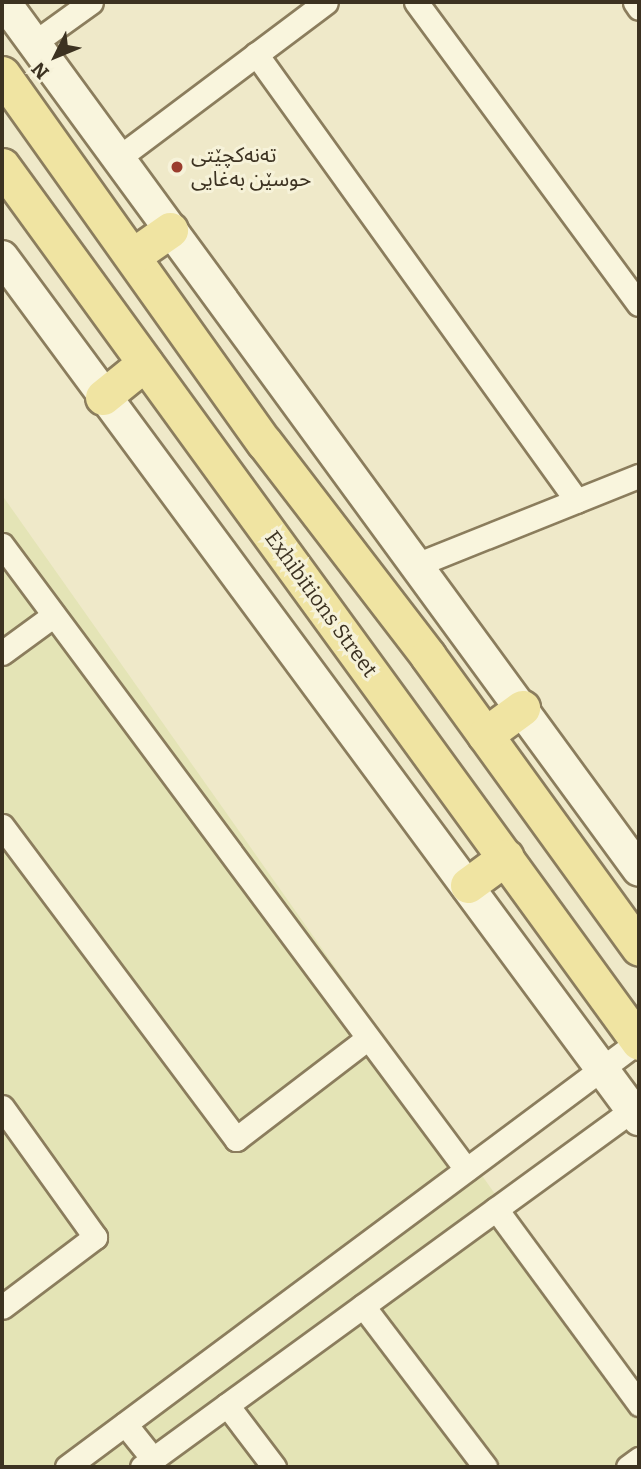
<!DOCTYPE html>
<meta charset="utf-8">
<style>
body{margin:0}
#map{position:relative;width:641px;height:1469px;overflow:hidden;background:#efe9c9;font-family:Bitter,"Noto Sans Arabic",serif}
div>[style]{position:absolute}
.farmland>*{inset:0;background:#e4e4b6}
.roads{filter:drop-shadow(2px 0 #8b7d5d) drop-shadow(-2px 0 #8b7d5d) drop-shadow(0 2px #8b7d5d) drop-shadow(0 -2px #8b7d5d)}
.street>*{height:23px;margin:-11.5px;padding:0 11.5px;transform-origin:11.5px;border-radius:11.5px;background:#f9f5dd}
.secondary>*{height:32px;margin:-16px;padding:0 16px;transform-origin:16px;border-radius:16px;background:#f9f5dd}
.primary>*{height:35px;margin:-17.5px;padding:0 17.5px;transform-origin:17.5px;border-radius:17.5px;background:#f0e4a2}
.dots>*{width:19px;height:19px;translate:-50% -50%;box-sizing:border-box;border:4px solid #f6f2d9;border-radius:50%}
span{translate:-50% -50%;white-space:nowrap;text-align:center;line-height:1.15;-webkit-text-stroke:6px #f6f2d9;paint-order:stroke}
.poi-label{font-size:21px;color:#3c3221}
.left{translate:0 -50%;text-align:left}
.street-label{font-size:21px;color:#3c3221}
.frame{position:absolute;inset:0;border:4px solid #3c3221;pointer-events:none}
.north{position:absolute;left:21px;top:21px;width:70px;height:70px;-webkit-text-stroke:5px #f6f2d9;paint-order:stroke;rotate:227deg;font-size:19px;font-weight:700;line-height:28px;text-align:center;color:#3c3221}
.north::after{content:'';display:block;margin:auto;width:24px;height:32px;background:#3c3221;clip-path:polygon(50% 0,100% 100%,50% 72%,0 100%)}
</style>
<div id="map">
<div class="farmland">
<div style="clip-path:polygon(2px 495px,639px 1398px,639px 1467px,2px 1467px)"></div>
</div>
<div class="roads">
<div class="street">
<div style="left:416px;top:2px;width:375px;rotate:53.6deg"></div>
<div style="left:635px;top:2px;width:7px;rotate:56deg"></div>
<div style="left:34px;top:43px;width:70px;rotate:-35.7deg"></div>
<div style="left:256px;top:54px;width:550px;rotate:54.32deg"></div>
<div style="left:117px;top:159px;width:261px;rotate:-36.9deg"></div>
<div style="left:2px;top:545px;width:778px;rotate:53.37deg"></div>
<div style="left:416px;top:565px;width:240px;rotate:-21.8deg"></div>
<div style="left:2px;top:653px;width:64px;rotate:-36.2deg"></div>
<div style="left:2px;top:826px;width:391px;rotate:53.2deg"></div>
<div style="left:236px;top:1139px;width:166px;rotate:-37.4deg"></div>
<div style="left:2px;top:1107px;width:160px;rotate:54.4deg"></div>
<div style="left:95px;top:1237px;width:116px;rotate:143deg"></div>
<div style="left:496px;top:1209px;width:242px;rotate:53.7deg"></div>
<div style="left:363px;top:1306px;width:202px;rotate:52.8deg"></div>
<div style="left:227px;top:1405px;width:78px;rotate:52.8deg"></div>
<div style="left:125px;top:1424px;width:45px;rotate:51.3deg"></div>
<div style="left:67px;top:1467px;width:713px;rotate:-36.68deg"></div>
<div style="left:142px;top:1467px;width:615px;rotate:-36.07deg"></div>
<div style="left:628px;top:1467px;width:14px;rotate:-36deg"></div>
</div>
<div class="secondary">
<div style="left:4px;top:2px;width:1075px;rotate:53.81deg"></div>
<div style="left:2px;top:257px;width:1072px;rotate:53.54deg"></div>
</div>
<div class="primary">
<div style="left:2px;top:74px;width:452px;rotate:54.6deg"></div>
<div style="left:264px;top:442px;width:270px;rotate:52.5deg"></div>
<div style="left:428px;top:656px;width:360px;rotate:54.1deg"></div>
<div style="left:2px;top:166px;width:1083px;rotate:53.98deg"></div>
<div style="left:134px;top:255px;width:44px;rotate:-34.8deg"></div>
<div style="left:103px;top:397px;width:54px;rotate:-39deg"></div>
<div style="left:485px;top:735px;width:46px;rotate:-36.1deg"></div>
<div style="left:468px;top:885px;width:47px;rotate:-36.4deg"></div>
</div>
</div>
<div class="dots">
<div style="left:177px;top:167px;background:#9a3d2e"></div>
</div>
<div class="poi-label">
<span class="left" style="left:191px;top:167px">تەنەکچێتی<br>حوسێن بەغایی</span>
</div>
<div class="street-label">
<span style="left:321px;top:604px;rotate:54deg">Exhibitions Street</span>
</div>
<div class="frame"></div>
<div class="north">N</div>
</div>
